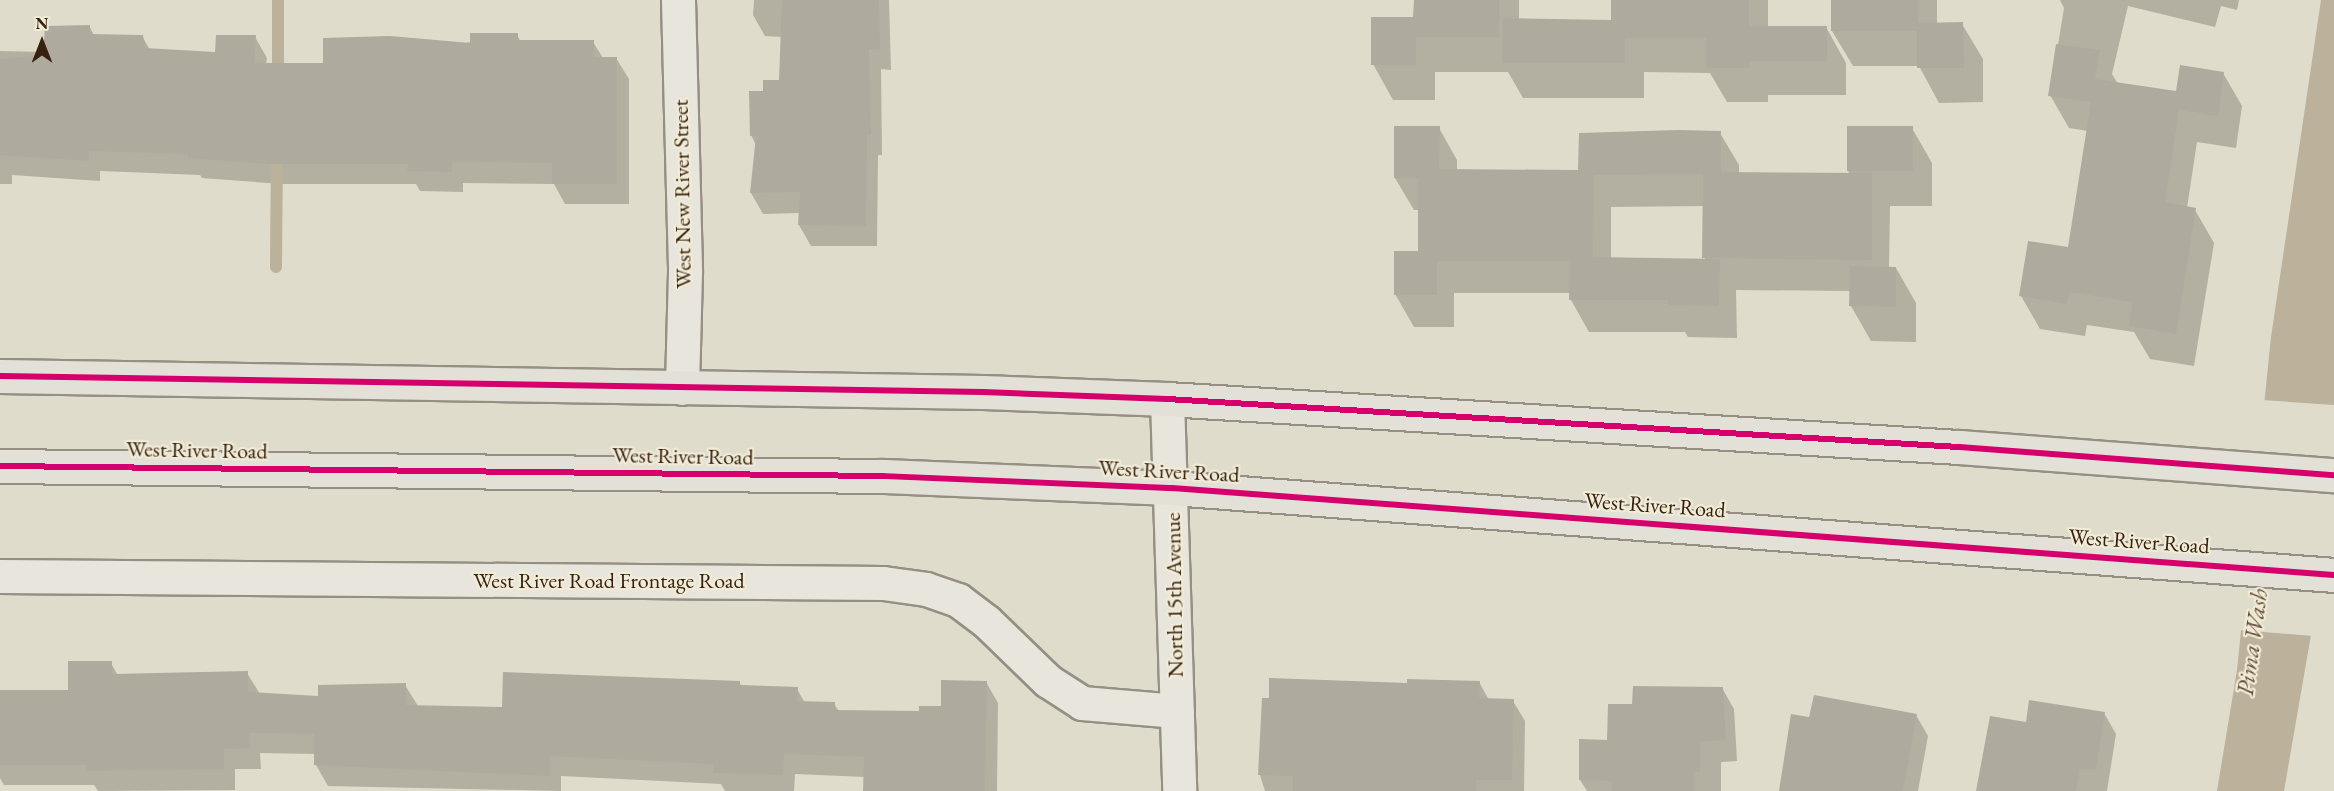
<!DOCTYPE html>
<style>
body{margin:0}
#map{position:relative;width:2334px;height:791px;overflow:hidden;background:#e0dccb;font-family:"EB Garamond",serif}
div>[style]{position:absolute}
.water>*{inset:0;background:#bcb19a}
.pier>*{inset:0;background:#e0dccb}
.shadow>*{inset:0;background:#0003}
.stream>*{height:12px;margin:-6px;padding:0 6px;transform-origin:6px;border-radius:6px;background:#bcb19a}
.building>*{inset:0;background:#afaa9e}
.roads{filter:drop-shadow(2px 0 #958f84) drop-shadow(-2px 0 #958f84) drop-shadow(0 2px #958f84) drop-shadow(0 -2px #958f84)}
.minor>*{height:33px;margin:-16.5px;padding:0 16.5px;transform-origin:16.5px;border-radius:16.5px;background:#e8e5dc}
.primary>*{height:33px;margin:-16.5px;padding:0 16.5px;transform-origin:16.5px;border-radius:16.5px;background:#e3e1d7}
.cycleway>*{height:6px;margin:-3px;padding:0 3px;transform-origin:3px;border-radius:3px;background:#d6006c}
span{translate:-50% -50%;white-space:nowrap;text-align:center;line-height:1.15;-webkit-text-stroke:4.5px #f1ecd7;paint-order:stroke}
.street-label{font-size:22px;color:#382010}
.water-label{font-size:24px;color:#614c39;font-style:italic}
.north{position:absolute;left:12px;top:12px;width:60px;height:60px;-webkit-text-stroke:4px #f1ecd7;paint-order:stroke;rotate:0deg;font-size:16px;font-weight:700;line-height:24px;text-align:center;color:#382010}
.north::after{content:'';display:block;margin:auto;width:21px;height:27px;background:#382010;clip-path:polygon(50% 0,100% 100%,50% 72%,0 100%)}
</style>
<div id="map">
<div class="water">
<div style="clip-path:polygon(2321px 0,2334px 0,2334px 502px,2284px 791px,2217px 791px,2237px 670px,2271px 337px)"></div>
</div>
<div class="pier">
<div style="clip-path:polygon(2262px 400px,2334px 405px,2334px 519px,2313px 636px,2238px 630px)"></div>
</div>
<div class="shadow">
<div style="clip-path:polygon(754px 0,889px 0,891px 70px,881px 69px,882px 155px,878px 155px,877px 246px,811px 246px,799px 225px,800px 213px,763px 214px,751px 193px,756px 145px,751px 135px,764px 93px,781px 81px,782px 37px,765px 36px,753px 15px)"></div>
<div style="clip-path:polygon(1415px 0,1519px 0,1519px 20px,1612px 21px,1612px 0,1768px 0,1768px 27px,1826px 27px,1846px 63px,1846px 95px,1768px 95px,1768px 102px,1727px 102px,1710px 73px,1644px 72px,1644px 98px,1523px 98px,1508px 72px,1435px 72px,1435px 100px,1393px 100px,1373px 64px,1415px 19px)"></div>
<div style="clip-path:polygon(1832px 0,1937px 0,1937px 24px,1962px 24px,1983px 59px,1983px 102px,1939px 103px,1919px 66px,1853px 66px,1832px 31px)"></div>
<div style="clip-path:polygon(2060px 0,2239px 0,2237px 10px,2221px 6px,2215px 27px,2128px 6px,2112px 74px,2118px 84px,2177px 93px,2223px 73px,2242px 106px,2236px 148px,2197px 142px,2187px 208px,2195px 210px,2214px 243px,2194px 366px,2150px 359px,2134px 332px,2087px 325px,2085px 336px,2040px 329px,2021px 296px,2069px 249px,2088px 131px,2069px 128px,2050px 95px,2064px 8px)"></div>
<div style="clip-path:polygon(89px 26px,94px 35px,142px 36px,150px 50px,216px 53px,255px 37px,267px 58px,266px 65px,324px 65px,517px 35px,521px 42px,593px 42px,603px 58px,616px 58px,629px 79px,629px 204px,565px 204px,554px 184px,463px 183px,463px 192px,420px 191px,416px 184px,281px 184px,202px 178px,200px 175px,100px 171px,100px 181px,12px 175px,12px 184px,0 184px,0 51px,45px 52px)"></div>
<div style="clip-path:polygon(evenodd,1439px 128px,1457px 160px,1457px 170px,1580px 171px,1720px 133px,1739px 165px,1739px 174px,1850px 174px,1848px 171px,1912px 128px,1932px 163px,1932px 206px,1890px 206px,1889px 268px,1896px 268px,1916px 303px,1916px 342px,1871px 341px,1851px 306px,1851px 291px,1736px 290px,1737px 338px,1688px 337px,1685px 332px,1589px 332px,1571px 300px,1571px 293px,1454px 293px,1454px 327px,1414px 327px,1395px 294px,1419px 252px,1419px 210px,1414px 210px,1395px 178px,1439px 128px,1704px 206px,1705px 260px,1611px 259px,1611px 207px,1704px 206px)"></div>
<div style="clip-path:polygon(111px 663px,118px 676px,247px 673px,260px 694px,320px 697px,405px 685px,418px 706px,503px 708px,739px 682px,742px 687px,797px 689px,805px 703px,834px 704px,839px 711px,920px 712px,942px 707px,986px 682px,998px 703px,997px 791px,864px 791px,865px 777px,795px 774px,794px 791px,725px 791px,721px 784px,561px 776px,561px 791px,328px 786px,316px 765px,316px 754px,260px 753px,261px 769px,235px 769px,235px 790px,98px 791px,94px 785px,4px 785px,0 778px,0 692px,70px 692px)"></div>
<div style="clip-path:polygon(1479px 682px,1489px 700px,1513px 701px,1525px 721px,1524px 791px,1265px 791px,1260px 775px,1264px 700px,1408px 684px)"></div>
<div style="clip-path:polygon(1722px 688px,1734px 709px,1737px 761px,1721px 762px,1721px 791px,1587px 791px,1580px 780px,1633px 706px)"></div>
<div style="clip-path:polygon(2104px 713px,2116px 734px,2107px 791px,1979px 791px)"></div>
<div style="clip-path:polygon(1916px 715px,1928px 736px,1918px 791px,1780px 791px,1810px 719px)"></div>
</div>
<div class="stream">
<div style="left:278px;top:80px;width:80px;rotate:-90deg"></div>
<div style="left:276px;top:267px;width:119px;rotate:-89.5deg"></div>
</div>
<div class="building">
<div style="clip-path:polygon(782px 0,879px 0,880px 49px,869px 49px,871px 134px,867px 135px,866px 226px,798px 225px,800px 192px,750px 193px,756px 136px,750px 136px,749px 91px,763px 91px,763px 80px,779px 80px)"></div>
<div style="clip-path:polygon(1414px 0,1499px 0,1499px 37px,1416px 37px,1416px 65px,1371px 65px,1371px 17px,1413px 17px)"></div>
<div style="clip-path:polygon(1611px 0,1749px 0,1749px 26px,1827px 26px,1827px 61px,1749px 61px,1749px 68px,1706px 68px,1706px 38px,1625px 38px,1625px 63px,1502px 63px,1503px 18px,1611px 20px)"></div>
<div style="clip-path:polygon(1831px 0,1918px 0,1918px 23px,1963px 22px,1964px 68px,1917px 68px,1917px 31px,1831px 31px)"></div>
<div style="clip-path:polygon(90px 25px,90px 34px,143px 35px,145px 48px,215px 52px,216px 35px,256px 35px,254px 63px,323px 63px,323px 38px,390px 36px,470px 43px,470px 33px,518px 33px,518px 40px,594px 40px,594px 57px,617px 57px,617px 184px,552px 184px,552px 163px,452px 162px,452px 172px,407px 171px,408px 164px,268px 164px,188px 158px,188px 154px,89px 151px,89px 161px,0 155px,0 59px,43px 55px,45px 26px)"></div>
<div style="clip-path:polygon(2056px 44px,2100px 50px,2095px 79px,2176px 91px,2180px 65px,2224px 72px,2218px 116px,2179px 110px,2165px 202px,2196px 208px,2176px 334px,2129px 326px,2132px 302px,2069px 292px,2067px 304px,2019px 296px,2028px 241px,2068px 247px,2091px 102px,2048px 96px)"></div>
<div style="clip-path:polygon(1394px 126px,1440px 126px,1439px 169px,1578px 170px,1579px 133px,1678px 130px,1721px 131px,1721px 172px,1872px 173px,1872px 260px,1702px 258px,1703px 174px,1594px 175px,1593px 257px,1720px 259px,1719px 306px,1668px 305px,1668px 300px,1569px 300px,1570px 261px,1437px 261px,1437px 295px,1394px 295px,1394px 251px,1418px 251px,1418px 178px,1394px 178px)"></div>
<div style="clip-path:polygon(1847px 126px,1913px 126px,1913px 171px,1847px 171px)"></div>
<div style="clip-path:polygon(1850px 266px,1896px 267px,1896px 307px,1849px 306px)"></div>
<div style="clip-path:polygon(68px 661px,112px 661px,112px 674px,248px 671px,248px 692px,318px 696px,318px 685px,406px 683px,406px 705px,502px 707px,503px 672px,740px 681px,740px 685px,798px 687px,797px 701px,835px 702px,835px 710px,919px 711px,919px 706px,941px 706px,941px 680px,987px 681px,985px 791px,863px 791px,864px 757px,784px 754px,783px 775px,713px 773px,713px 764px,550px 756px,550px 776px,314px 765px,314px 734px,249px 733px,250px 748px,224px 749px,224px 769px,87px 771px,87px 765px,0 765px,0 690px,68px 690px)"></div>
<div style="clip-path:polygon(1269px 678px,1407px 683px,1407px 679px,1480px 681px,1479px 698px,1514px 699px,1512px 780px,1476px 780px,1476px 791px,1293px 791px,1293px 776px,1258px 775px,1262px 698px,1269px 698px)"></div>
<div style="clip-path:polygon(1633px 686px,1723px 687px,1726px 740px,1700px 742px,1700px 772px,1694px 772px,1694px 791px,1612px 791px,1612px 781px,1579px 780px,1579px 739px,1607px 740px,1608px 704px,1632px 704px)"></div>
<div style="clip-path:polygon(1814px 695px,1917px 714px,1903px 791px,1779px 791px,1791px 714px,1809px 717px)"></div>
<div style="clip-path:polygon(2029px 700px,2105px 712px,2096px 769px,2080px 769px,2076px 791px,1976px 791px,1990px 716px,2026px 722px)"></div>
</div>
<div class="roads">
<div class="minor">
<div style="left:678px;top:0;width:272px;rotate:88.5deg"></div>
<div style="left:685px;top:272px;width:116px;rotate:91.5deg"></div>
<div style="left:1167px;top:399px;width:392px;rotate:88.2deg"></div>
<div style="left:0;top:576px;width:883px;rotate:0.45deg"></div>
<div style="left:883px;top:583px;width:43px;rotate:7.9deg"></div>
<div style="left:926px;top:589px;width:34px;rotate:19deg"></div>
<div style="left:958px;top:600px;width:35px;rotate:37deg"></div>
<div style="left:986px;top:621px;width:86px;rotate:44.1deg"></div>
<div style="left:1048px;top:681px;width:40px;rotate:32.9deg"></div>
<div style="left:1082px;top:703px;width:95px;rotate:4.8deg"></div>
</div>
<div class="primary">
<div style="left:0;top:376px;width:983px;rotate:0.93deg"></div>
<div style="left:983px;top:392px;width:184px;rotate:2.2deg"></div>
<div style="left:1167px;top:399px;width:793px;rotate:3.47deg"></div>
<div style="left:1959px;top:447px;width:376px;rotate:4.3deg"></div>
<div style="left:0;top:466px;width:883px;rotate:0.65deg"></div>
<div style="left:883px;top:476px;width:289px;rotate:2.4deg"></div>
<div style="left:1172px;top:488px;width:1165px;rotate:4.28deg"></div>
</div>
</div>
<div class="cycleway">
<div style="left:0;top:376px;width:983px;rotate:0.93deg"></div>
<div style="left:983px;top:392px;width:184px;rotate:2.2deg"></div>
<div style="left:1167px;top:399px;width:793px;rotate:3.47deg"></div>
<div style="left:1959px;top:447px;width:376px;rotate:4.3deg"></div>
<div style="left:0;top:466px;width:883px;rotate:0.65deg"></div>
<div style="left:883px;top:476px;width:289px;rotate:2.4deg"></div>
<div style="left:1172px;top:488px;width:1165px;rotate:4.28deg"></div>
</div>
<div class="street-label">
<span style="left:682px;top:194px;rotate:-91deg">West New River Street</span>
<span style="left:197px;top:450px;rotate:1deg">West River Road</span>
<span style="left:683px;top:456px;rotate:1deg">West River Road</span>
<span style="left:1169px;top:471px;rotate:3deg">West River Road</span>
<span style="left:1655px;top:505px;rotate:4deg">West River Road</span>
<span style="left:2139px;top:541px;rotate:4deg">West River Road</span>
<span style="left:609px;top:581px">West River Road Frontage Road</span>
<span style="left:1174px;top:595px;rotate:-91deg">North 15th Avenue</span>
</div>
<div class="water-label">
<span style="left:2252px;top:642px;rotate:-82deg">Pima Wash</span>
</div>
<div class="north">N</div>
</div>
